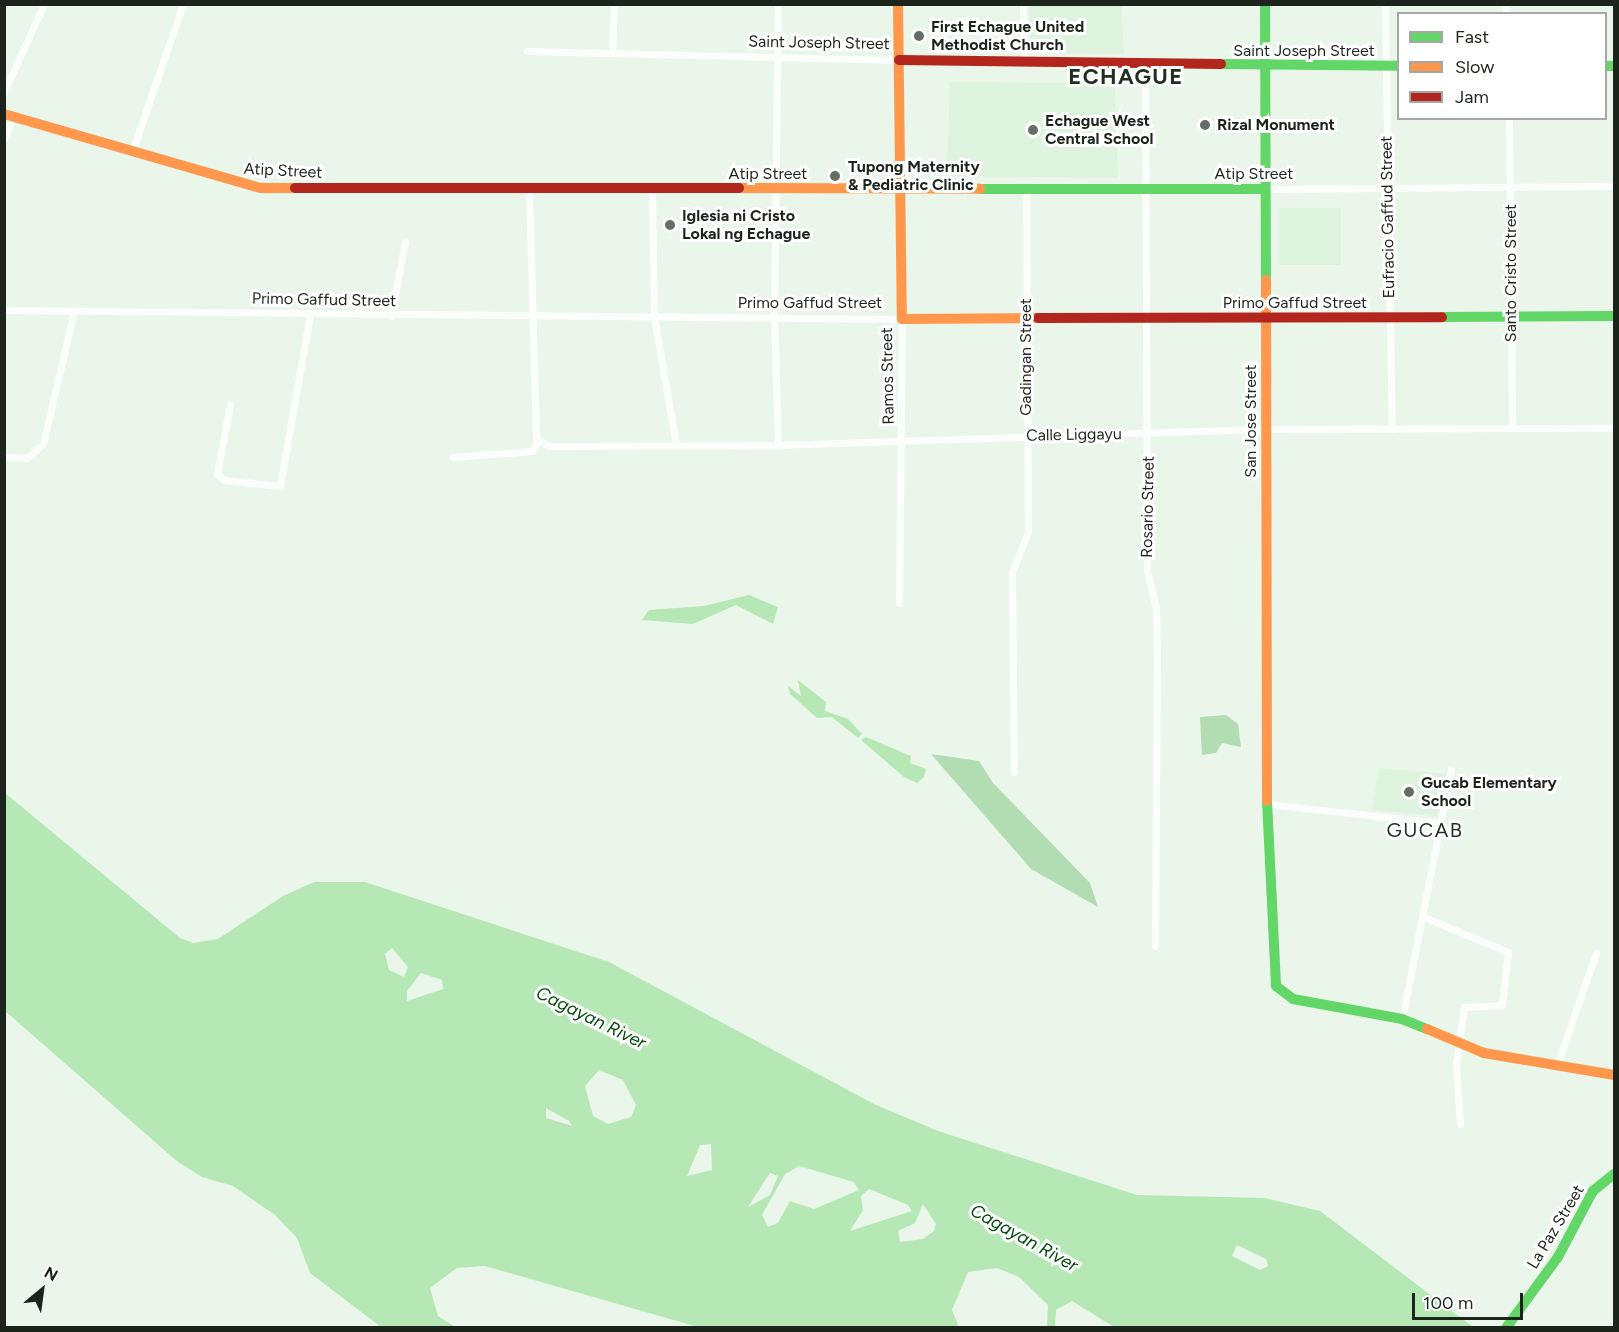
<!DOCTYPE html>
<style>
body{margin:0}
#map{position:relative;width:1619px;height:1332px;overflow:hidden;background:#eaf6ea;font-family:Figtree,sans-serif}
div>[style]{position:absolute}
.built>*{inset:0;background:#def3dd}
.forest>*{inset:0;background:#b2dcb1}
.water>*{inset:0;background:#b5e8b4}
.street>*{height:7px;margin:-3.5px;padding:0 3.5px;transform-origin:3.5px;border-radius:3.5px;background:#fcfefc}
.fast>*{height:10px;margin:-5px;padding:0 5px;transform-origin:5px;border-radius:5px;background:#63d668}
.slow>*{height:10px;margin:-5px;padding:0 5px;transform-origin:5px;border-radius:5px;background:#ff974d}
.jam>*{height:10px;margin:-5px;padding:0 5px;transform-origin:5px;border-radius:5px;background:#b3261e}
.dots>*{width:16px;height:16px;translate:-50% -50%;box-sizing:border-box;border:3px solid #fff;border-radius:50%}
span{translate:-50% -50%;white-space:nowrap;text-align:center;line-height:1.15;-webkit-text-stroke:6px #fff;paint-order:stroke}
.poi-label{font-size:16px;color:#1c241c;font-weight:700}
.left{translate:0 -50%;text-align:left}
.street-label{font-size:16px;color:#1c241c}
.water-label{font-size:18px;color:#024d0c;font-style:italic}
.quarter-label{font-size:20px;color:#203120;letter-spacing:1.5px}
.district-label{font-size:22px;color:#203120;font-weight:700;letter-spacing:1.5px}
.frame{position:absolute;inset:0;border:6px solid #1c241c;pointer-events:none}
.legend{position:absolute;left:1397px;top:12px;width:210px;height:108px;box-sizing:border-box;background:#fff;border:2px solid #a4a7a4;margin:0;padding:8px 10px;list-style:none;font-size:18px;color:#1c241c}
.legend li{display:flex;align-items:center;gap:12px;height:30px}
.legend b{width:30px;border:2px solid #a4a7a4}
.north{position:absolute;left:12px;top:1260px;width:60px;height:60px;-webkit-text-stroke:4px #fff;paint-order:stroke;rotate:29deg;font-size:16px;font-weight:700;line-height:24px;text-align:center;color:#1c241c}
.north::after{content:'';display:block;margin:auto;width:21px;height:27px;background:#1c241c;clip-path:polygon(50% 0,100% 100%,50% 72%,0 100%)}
.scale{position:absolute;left:1412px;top:1293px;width:111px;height:27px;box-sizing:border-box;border:3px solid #1c241c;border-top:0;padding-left:8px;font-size:18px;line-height:21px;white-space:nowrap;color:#1c241c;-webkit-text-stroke:4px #fff;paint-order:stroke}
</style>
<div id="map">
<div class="built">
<div style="clip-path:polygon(1029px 5px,1121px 5px,1124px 54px,1031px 53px)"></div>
<div style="clip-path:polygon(950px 82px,1115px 83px,1118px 178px,947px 176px)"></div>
<div style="clip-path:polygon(1279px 208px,1341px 208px,1341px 265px,1279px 265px)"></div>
<div style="clip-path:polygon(1379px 768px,1446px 774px,1437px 816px,1372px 810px)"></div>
</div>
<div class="forest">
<div style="clip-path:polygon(1226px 715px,1238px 724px,1241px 747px,1222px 743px,1216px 753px,1202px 755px,1200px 717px)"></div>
<div style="clip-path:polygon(931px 754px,979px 761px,993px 783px,1090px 883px,1098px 907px,1031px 869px)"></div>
</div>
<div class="water">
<div style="clip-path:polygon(749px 595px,778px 607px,773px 624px,736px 605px,693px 624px,642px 620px,649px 610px,704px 606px)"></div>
<div style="clip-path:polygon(798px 680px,826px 702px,825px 711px,848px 719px,862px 734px,858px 738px,832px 717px,817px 718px,790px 694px,788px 686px,801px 696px)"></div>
<div style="clip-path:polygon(866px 737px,911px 756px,910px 763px,926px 769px,924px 777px,917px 783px,904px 777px,861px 740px)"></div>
<div style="clip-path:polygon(evenodd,5px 793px,180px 938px,193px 943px,218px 939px,283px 896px,314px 882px,365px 882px,609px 962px,874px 1104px,938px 1131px,1137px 1195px,1265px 1198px,1320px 1211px,1473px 1327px,1114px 1327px,1072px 1301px,1056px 1310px,1055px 1327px,1047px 1327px,1048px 1305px,1019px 1277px,997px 1268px,968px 1272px,952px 1310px,959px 1327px,698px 1327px,485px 1266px,457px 1268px,430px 1288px,438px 1316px,455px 1327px,381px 1327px,310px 1273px,297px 1238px,275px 1215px,233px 1186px,202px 1177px,178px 1162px,5px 1011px,5px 793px,392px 948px,408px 967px,404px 977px,389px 970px,385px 954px,392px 948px,5px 793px,421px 973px,442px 980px,443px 989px,407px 1001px,407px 991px,421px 973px,5px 793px,599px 1070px,623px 1080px,636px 1105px,631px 1117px,608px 1124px,593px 1116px,585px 1086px,599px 1070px,5px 793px,546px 1108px,569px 1121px,572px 1126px,546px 1118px,546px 1108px,5px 793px,711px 1144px,712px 1170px,687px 1176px,700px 1145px,711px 1144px,5px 793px,799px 1166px,854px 1182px,859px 1190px,814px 1209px,790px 1201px,778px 1223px,768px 1227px,762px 1215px,785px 1174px,799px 1166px,5px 793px,770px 1173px,778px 1176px,770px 1195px,748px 1207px,770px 1173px,5px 793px,869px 1189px,908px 1205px,912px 1211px,850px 1231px,863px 1210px,861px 1196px,869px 1189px,5px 793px,923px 1204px,936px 1224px,934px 1231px,923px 1239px,900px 1242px,898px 1231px,915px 1223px,923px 1204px,5px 793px,1237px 1245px,1266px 1259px,1268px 1266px,1260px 1270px,1232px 1256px,1237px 1245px)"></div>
</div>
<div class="street">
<div style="left:1023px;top:4px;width:59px;rotate:89deg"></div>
<div style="left:1385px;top:4px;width:425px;rotate:89.1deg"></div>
<div style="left:1505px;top:4px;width:10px;rotate:84deg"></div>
<div style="left:527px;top:51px;width:372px;rotate:1.4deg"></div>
<div style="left:612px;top:53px;width:49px;rotate:-87.7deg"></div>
<div style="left:1145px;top:66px;width:505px;rotate:89.77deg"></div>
<div style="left:1147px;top:571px;width:38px;rotate:76deg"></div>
<div style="left:1156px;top:608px;width:46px;rotate:88.8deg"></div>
<div style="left:1157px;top:654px;width:292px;rotate:90.4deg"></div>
<div style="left:4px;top:92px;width:97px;rotate:-65.6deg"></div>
<div style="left:1509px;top:118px;width:309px;rotate:89.4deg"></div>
<div style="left:4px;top:139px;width:25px;rotate:-69deg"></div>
<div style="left:132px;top:152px;width:157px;rotate:-71deg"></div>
<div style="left:529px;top:189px;width:249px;rotate:88.4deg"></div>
<div style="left:536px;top:438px;width:14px;rotate:34deg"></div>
<div style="left:548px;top:446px;width:230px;rotate:-0.2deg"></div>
<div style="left:778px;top:445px;width:487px;rotate:-1.9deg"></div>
<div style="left:1265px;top:429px;width:349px;rotate:-0.2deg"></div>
<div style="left:1263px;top:189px;width:351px;rotate:-0.5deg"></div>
<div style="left:652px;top:190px;width:127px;rotate:89.1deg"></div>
<div style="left:654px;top:317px;width:130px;rotate:80.2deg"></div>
<div style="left:4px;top:310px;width:898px;rotate:0.57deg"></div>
<div style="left:902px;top:319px;width:284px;rotate:90.6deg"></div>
<div style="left:391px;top:316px;width:75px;rotate:-79.3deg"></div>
<div style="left:230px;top:404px;width:71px;rotate:100.5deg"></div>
<div style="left:217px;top:474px;width:9px;rotate:41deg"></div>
<div style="left:224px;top:480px;width:56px;rotate:6.1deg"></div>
<div style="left:280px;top:486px;width:175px;rotate:-80.1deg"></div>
<div style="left:778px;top:445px;width:127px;rotate:-91.8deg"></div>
<div style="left:774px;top:318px;width:314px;rotate:-89.3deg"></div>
<div style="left:4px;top:457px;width:23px;rotate:2deg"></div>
<div style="left:27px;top:458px;width:21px;rotate:-41deg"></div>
<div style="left:43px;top:444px;width:137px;rotate:-76.9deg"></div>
<div style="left:453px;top:457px;width:79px;rotate:-4.3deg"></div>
<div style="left:532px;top:451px;width:12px;rotate:-59deg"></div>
<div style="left:1014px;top:772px;width:200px;rotate:-90.6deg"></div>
<div style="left:1012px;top:572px;width:43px;rotate:-68.2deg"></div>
<div style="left:1028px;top:532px;width:343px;rotate:-90.3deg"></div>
<div style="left:1267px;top:804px;width:175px;rotate:6.2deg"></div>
<div style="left:1424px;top:917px;width:91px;rotate:22.6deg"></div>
<div style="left:1508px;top:952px;width:53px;rotate:96.5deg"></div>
<div style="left:1502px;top:1005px;width:38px;rotate:177deg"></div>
<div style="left:1464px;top:1007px;width:58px;rotate:98deg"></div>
<div style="left:1456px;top:1064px;width:60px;rotate:86.2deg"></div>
<div style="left:1402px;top:1019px;width:254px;rotate:-78.9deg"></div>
<div style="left:1557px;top:1065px;width:119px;rotate:-70.8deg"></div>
</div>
<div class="fast">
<div style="left:1265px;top:4px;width:276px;rotate:89.8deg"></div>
<div style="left:1221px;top:64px;width:177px;rotate:0.6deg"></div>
<div style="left:1606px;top:66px;width:8px"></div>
<div style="left:980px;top:189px;width:283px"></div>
<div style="left:1442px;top:317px;width:172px;rotate:-0.3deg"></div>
<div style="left:1267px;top:801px;width:185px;rotate:87.2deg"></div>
<div style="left:1276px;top:986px;width:21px;rotate:37deg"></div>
<div style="left:1293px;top:999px;width:111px;rotate:10.4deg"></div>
<div style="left:1402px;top:1019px;width:27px;rotate:22deg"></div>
<div style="left:1506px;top:1328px;width:88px;rotate:-53.8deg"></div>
<div style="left:1558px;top:1257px;width:75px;rotate:-62.1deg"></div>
<div style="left:1593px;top:1191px;width:27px;rotate:-39deg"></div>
</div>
<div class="slow">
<div style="left:898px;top:4px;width:315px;rotate:89.3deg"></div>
<div style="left:902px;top:319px;width:136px;rotate:-0.4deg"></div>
<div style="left:4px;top:114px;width:267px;rotate:16.1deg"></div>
<div style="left:261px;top:188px;width:34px"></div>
<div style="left:739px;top:188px;width:241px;rotate:0.2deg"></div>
<div style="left:1266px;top:280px;width:521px;rotate:89.89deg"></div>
<div style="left:1427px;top:1029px;width:62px;rotate:22.8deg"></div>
<div style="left:1484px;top:1053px;width:132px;rotate:9.6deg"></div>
</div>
<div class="jam">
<div style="left:899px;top:60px;width:322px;rotate:0.7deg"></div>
<div style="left:295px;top:188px;width:444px"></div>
<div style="left:1038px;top:318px;width:404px;rotate:-0.1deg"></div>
</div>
<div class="dots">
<div style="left:919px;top:36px;background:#646e64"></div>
<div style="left:1205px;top:125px;background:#646e64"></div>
<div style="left:1033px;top:130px;background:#646e64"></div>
<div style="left:835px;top:176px;background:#646e64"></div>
<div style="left:670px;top:225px;background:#646e64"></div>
<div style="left:1409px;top:792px;background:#646e64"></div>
</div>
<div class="poi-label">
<span class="left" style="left:931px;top:36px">First Echague United<br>Methodist Church</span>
<span class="left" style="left:1045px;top:130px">Echague West<br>Central School</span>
<span class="left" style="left:1217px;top:125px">Rizal Monument</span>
<span class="left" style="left:848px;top:176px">Tupong Maternity<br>&amp; Pediatric Clinic</span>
<span class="left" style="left:682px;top:225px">Iglesia ni Cristo<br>Lokal ng Echague</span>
<span class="left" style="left:1421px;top:792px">Gucab Elementary<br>School</span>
</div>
<div class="street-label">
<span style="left:819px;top:43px;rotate:1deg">Saint Joseph Street</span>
<span style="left:1304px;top:51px">Saint Joseph Street</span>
<span style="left:283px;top:171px;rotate:3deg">Atip Street</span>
<span style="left:768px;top:174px">Atip Street</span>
<span style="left:1254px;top:174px">Atip Street</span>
<span style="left:1388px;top:217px;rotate:-91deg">Eufracio Gaffud Street</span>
<span style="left:1511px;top:273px;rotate:-90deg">Santo Cristo Street</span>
<span style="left:324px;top:300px;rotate:1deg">Primo Gaffud Street</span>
<span style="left:810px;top:303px">Primo Gaffud Street</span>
<span style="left:1295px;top:303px">Primo Gaffud Street</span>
<span style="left:1026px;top:357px;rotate:-90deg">Gadingan Street</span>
<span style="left:888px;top:376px;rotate:-91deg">Ramos Street</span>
<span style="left:1251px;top:421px;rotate:-90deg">San Jose Street</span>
<span style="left:1074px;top:435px;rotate:-1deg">Calle Liggayu</span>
<span style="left:1148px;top:507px;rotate:-89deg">Rosario Street</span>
<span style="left:1556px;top:1227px;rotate:-59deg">La Paz Street</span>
</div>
<div class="water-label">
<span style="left:591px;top:1018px;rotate:26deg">Cagayan River</span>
<span style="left:1024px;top:1238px;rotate:29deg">Cagayan River</span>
</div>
<div class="quarter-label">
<span style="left:1425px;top:830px">GUCAB</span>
</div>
<div class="district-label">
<span style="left:1126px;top:77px">ECHAGUE</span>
</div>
<div class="frame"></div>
<ul class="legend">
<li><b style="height:8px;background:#63d668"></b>Fast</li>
<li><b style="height:8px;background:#ff974d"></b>Slow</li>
<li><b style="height:8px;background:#b3261e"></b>Jam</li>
</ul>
<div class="north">N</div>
<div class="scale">100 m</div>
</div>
